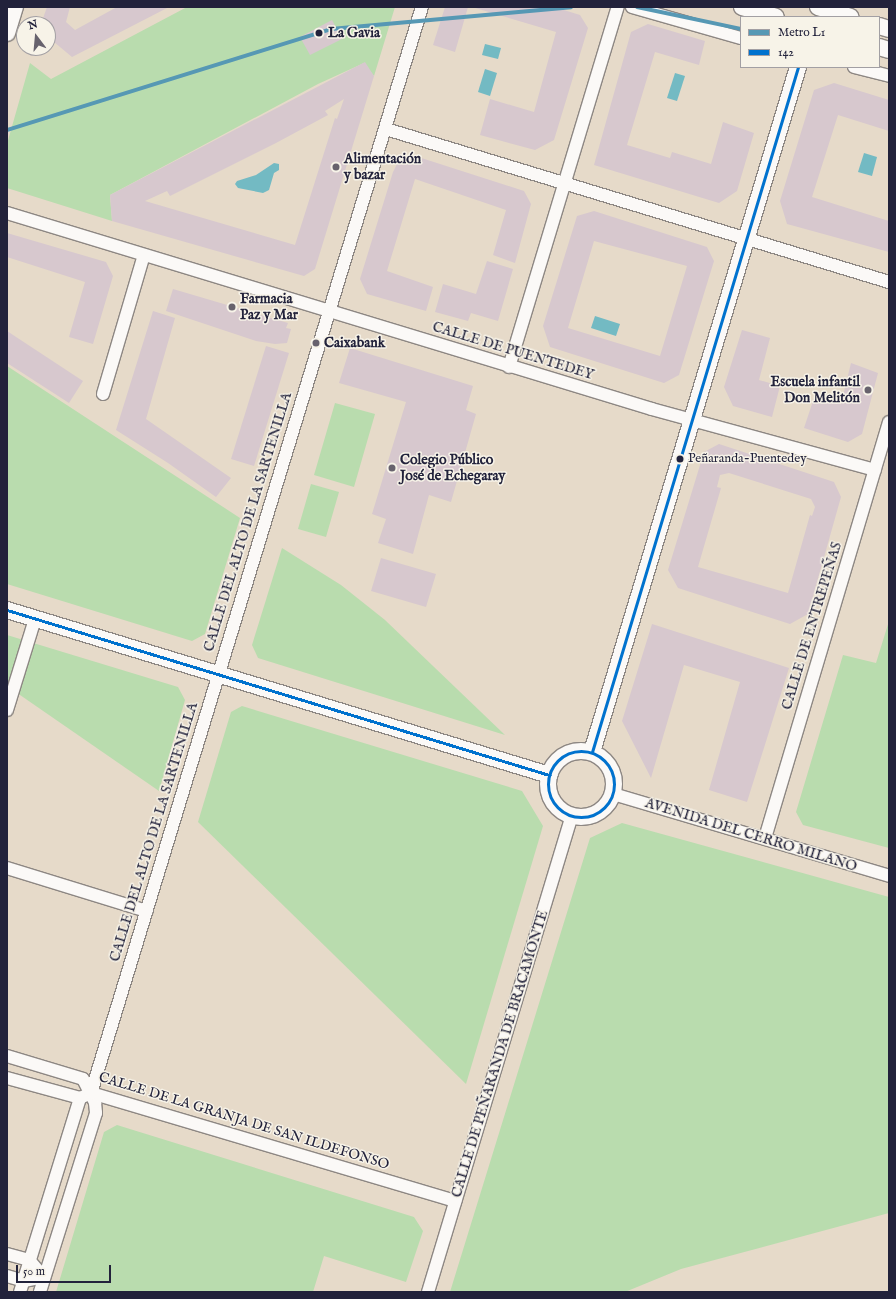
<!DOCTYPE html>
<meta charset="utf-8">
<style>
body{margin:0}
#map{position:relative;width:896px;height:1299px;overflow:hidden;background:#e6dac9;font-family:"IM FELL English",serif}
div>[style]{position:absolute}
.green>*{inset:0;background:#b9dcae}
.water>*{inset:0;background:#73bac3}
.building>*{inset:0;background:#d7c8ce}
.roads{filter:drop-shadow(1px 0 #8d8783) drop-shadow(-1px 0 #8d8783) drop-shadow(0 1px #8d8783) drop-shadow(0 -1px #8d8783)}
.minor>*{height:12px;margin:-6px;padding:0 6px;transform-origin:6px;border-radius:6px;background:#fbf9f7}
.major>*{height:16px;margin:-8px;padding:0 8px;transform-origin:8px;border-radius:8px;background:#fbf9f7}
.major>.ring{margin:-8px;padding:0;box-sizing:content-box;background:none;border:16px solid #fbf9f7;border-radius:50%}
.bus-1>*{height:3px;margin:-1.5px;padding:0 1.5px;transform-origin:1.5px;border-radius:1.5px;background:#0072ce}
.bus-1>.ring{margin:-1.5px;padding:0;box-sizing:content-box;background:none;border:3px solid #0072ce;border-radius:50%}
.metro-1>*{height:4px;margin:-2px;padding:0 2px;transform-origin:2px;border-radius:2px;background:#5698b4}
.dots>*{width:11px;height:11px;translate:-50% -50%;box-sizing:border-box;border:2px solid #f7f3e8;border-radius:50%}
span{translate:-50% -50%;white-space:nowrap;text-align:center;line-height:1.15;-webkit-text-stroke:3px #f7f3e8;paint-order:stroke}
.bus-label{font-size:13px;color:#22223b}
.left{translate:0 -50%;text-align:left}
.stop-label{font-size:14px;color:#22223b;font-weight:700}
.poi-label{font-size:14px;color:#22223b;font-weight:700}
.right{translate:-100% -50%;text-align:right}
.street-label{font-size:14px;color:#22223b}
.frame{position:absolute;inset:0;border:8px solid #22223b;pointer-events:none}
.legend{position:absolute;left:740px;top:16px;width:140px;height:52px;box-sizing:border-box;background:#f7f3e8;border:1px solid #a29fa3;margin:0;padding:5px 7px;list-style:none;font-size:12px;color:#22223b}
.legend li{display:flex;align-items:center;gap:8px;height:20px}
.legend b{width:20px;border:1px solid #a29fa3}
.north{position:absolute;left:16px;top:16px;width:40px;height:40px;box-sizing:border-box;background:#f7f3e8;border:1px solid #a29fa3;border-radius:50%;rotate:344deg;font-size:11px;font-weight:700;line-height:16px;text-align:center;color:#22223b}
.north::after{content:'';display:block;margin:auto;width:14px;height:18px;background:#67626d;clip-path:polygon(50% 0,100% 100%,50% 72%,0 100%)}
.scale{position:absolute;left:16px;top:1265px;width:95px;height:18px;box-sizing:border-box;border:2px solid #22223b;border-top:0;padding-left:5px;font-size:12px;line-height:14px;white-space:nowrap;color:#22223b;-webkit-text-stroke:3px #f7f3e8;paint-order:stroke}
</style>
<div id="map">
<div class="green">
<div style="clip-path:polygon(187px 7px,395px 7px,374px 76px,364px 63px,318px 84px,110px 195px,112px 221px,7px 188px,7px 144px,30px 63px,51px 79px)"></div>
<div style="clip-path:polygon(7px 366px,240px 518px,205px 634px,192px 641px,7px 584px)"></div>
<div style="clip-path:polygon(335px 403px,375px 414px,354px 487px,314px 475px)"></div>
<div style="clip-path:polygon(311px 484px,339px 492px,326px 537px,298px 529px)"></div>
<div style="clip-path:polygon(282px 548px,341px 585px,385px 620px,505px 735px,258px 658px,252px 645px)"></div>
<div style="clip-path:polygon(889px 621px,889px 848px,803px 825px,796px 812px,843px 655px,876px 663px)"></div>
<div style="clip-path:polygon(7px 635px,178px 687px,185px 700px,159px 791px,7px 686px)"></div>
<div style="clip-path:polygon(242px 706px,522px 791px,543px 826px,466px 1084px,198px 822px,231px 712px)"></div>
<div style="clip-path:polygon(622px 823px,889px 897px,889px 1213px,681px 1269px,625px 1292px,450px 1292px,590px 838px)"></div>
<div style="clip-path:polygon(117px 1125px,414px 1217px,423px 1231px,406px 1282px,324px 1256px,313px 1292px,56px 1292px,104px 1132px)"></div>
</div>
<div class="water">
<div style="clip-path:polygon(485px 44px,501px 48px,498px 59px,482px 55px)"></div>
<div style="clip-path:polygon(485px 69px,497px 73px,490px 96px,478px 92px)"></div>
<div style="clip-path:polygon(675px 73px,685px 76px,677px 101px,667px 98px)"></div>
<div style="clip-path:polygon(864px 153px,877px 157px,872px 176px,858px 172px)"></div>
<div style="clip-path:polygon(274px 163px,279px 164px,279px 170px,274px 173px,269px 190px,263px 193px,238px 188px,235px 184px,237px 181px,256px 175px)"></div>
<div style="clip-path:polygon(595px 316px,620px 324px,616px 336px,591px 328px)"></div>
</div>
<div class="building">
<div style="clip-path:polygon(47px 7px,70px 7px,66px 22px,75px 30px,117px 7px,169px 7px,72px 57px,48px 37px,48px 24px,41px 24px)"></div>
<div style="clip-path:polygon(445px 7px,468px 7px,455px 52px,433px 45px)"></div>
<div style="clip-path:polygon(472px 7px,554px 7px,580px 15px,588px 28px,554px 140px,535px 150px,480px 135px,490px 99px,534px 112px,556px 32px)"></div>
<div style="clip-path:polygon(332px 20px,342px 39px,310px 55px,300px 37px)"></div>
<div style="clip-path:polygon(648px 24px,705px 41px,699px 65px,655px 52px,627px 145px,670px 158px,672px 152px,711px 164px,723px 122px,754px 133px,737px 191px,719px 203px,594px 165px,631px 32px)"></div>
<div style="clip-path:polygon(evenodd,365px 62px,374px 76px,315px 269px,304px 276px,112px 221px,110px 195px,365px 62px,344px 99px,337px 119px,335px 118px,295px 245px,145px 201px,167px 191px,170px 196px,276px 143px,328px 115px,325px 111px,344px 99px)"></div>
<div style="clip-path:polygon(834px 83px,889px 100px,889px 131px,838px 115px,812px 197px,889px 221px,889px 252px,787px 224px,780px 201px,814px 90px)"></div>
<div style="clip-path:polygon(412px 155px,524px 191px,531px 204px,515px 263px,493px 255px,506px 210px,415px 179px,387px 271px,433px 287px,426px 311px,367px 294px,360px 279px,393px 172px,399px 160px)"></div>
<div style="clip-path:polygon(evenodd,594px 211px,707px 247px,714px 261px,679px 375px,664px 383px,550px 347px,543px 326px,577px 216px,594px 211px,594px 241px,687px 266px,660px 356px,568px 328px,594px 241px)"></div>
<div style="clip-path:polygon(7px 233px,106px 262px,113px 276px,93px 344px,69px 337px,85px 282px,7px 257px)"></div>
<div style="clip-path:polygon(487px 261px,513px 269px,498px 321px,471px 313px,468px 321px,435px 312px,443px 284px,476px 294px)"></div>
<div style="clip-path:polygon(173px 289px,288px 323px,286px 328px,291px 329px,287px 343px,275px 344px,256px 341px,166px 311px)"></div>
<div style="clip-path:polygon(153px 311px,175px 318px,146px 419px,231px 478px,216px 497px,168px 463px,116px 430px)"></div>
<div style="clip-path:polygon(742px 330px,770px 338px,759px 380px,780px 386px,772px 417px,733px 406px,724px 387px)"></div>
<div style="clip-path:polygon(7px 331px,83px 381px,69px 403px,7px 363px)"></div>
<div style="clip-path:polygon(266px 346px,289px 353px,254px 466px,231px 459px)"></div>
<div style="clip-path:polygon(350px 348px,473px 386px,466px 410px,476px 414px,451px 502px,429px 495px,413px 554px,378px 543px,386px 519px,372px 514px,406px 402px,339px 383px)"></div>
<div style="clip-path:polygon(851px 363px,878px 373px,862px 434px,848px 442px,804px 428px,815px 395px,841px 404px)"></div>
<div style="clip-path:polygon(evenodd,719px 444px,834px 482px,841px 497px,808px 614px,790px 624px,678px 588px,668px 570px,704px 452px,719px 444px,729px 473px,811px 499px,815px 507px,812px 516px,810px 515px,788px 593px,698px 567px,721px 488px,717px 487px,720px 475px,729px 473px)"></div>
<div style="clip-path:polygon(381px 558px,436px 574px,426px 607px,371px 591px)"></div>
<div style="clip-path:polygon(652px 624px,789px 668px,747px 802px,709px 790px,740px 682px,684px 665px,651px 778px,622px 721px)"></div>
</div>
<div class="roads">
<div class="minor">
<div style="left:632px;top:7px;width:113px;rotate:15.9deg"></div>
<div style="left:854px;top:67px;width:36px;rotate:14deg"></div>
<div style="left:386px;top:129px;width:526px;rotate:16.92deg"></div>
<div style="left:7px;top:213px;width:674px;rotate:16.9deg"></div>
<div style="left:652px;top:409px;width:231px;rotate:15.3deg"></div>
<div style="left:509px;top:367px;width:376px;rotate:-73.2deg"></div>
<div style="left:103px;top:394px;width:145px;rotate:-73.6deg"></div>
<div style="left:7px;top:710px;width:95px;rotate:-72.9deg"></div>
<div style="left:613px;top:794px;width:288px;rotate:16.5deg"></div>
<div style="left:765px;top:838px;width:434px;rotate:-73.4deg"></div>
<div style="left:7px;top:868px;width:146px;rotate:17.1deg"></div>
<div style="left:7px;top:1056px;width:79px;rotate:16.8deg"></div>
<div style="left:83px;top:1079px;width:27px;rotate:63deg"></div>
<div style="left:95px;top:1103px;width:10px;rotate:84deg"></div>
<div style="left:96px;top:1113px;width:188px;rotate:107.4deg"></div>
<div style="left:7px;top:1078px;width:76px;rotate:15.3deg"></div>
<div style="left:91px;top:1093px;width:380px;rotate:16.5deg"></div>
<div style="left:7px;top:1254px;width:23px;rotate:15deg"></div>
<div style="left:29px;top:1260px;width:23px;rotate:49deg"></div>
<div style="left:7px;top:1276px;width:18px;rotate:16deg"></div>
<div style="left:24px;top:1281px;width:20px;rotate:-11deg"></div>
<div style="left:20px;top:1292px;width:203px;rotate:-72.8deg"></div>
<div style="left:80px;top:1098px;width:12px;rotate:-24deg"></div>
<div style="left:91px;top:1093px;width:1135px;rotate:-73.05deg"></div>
<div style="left:428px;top:1292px;width:497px;rotate:-73.2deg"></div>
</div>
<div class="major">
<div style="left:742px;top:7px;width:35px;rotate:16deg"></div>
<div style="left:818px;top:7px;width:34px;rotate:17deg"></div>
<div style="left:879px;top:26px;width:10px;rotate:17deg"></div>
<div style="left:7px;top:33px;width:27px;rotate:-73deg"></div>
<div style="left:879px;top:47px;width:10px;rotate:17deg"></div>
<div style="left:7px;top:610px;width:567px;rotate:16.93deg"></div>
<div class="ring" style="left:548px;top:751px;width:50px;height:50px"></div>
<div style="left:592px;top:752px;width:715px;rotate:-73.26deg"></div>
</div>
</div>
<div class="bus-1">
<div style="left:7px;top:610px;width:567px;rotate:16.93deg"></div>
<div class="ring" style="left:548px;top:751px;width:63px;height:63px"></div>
<div style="left:592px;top:752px;width:715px;rotate:-73.26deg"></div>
</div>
<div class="metro-1">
<div style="left:637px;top:7px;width:106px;rotate:11.9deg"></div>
<div style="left:7px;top:130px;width:339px;rotate:-17.3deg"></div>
<div style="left:331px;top:29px;width:241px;rotate:-5.2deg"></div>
</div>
<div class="dots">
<div style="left:319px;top:33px;background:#22223b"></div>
<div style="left:336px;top:167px;background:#67626d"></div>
<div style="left:232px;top:307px;background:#67626d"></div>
<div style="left:316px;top:343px;background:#67626d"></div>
<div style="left:868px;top:390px;background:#67626d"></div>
<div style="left:680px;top:459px;background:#22223b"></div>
<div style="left:392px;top:468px;background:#67626d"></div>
</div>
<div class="bus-label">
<span class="left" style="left:688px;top:459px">Peñaranda-Puentedey</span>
</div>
<div class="stop-label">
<span class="left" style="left:328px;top:33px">La Gavia</span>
</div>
<div class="poi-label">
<span class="left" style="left:344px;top:167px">Alimentación<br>y bazar</span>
<span class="left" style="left:240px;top:307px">Farmacia<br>Paz y Mar</span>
<span class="left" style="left:324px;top:343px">Caixabank</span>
<span class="right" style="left:860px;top:390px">Escuela infantil<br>Don Melitón</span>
<span class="left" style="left:400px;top:468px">Colegio Público<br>José de Echegaray</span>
</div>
<div class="street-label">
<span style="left:513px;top:351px;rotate:17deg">CALLE DE PUENTEDEY</span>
<span style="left:248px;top:522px;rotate:-73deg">CALLE DEL ALTO DE LA SARTENILLA</span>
<span style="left:812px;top:626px;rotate:-73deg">CALLE DE ENTREPEÑAS</span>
<span style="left:154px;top:832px;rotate:-73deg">CALLE DEL ALTO DE LA SARTENILLA</span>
<span style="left:751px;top:835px;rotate:17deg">AVENIDA DEL CERRO MILANO</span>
<span style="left:500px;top:1054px;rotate:-73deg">CALLE DE PEÑARANDA DE BRACAMONTE</span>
<span style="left:244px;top:1121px;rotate:17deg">CALLE DE LA GRANJA DE SAN ILDEFONSO</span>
</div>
<div class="frame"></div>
<ul class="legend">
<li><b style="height:5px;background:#5698b4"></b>Metro L1</li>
<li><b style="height:5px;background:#0072ce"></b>142</li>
</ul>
<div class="north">N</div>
<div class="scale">50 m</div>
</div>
